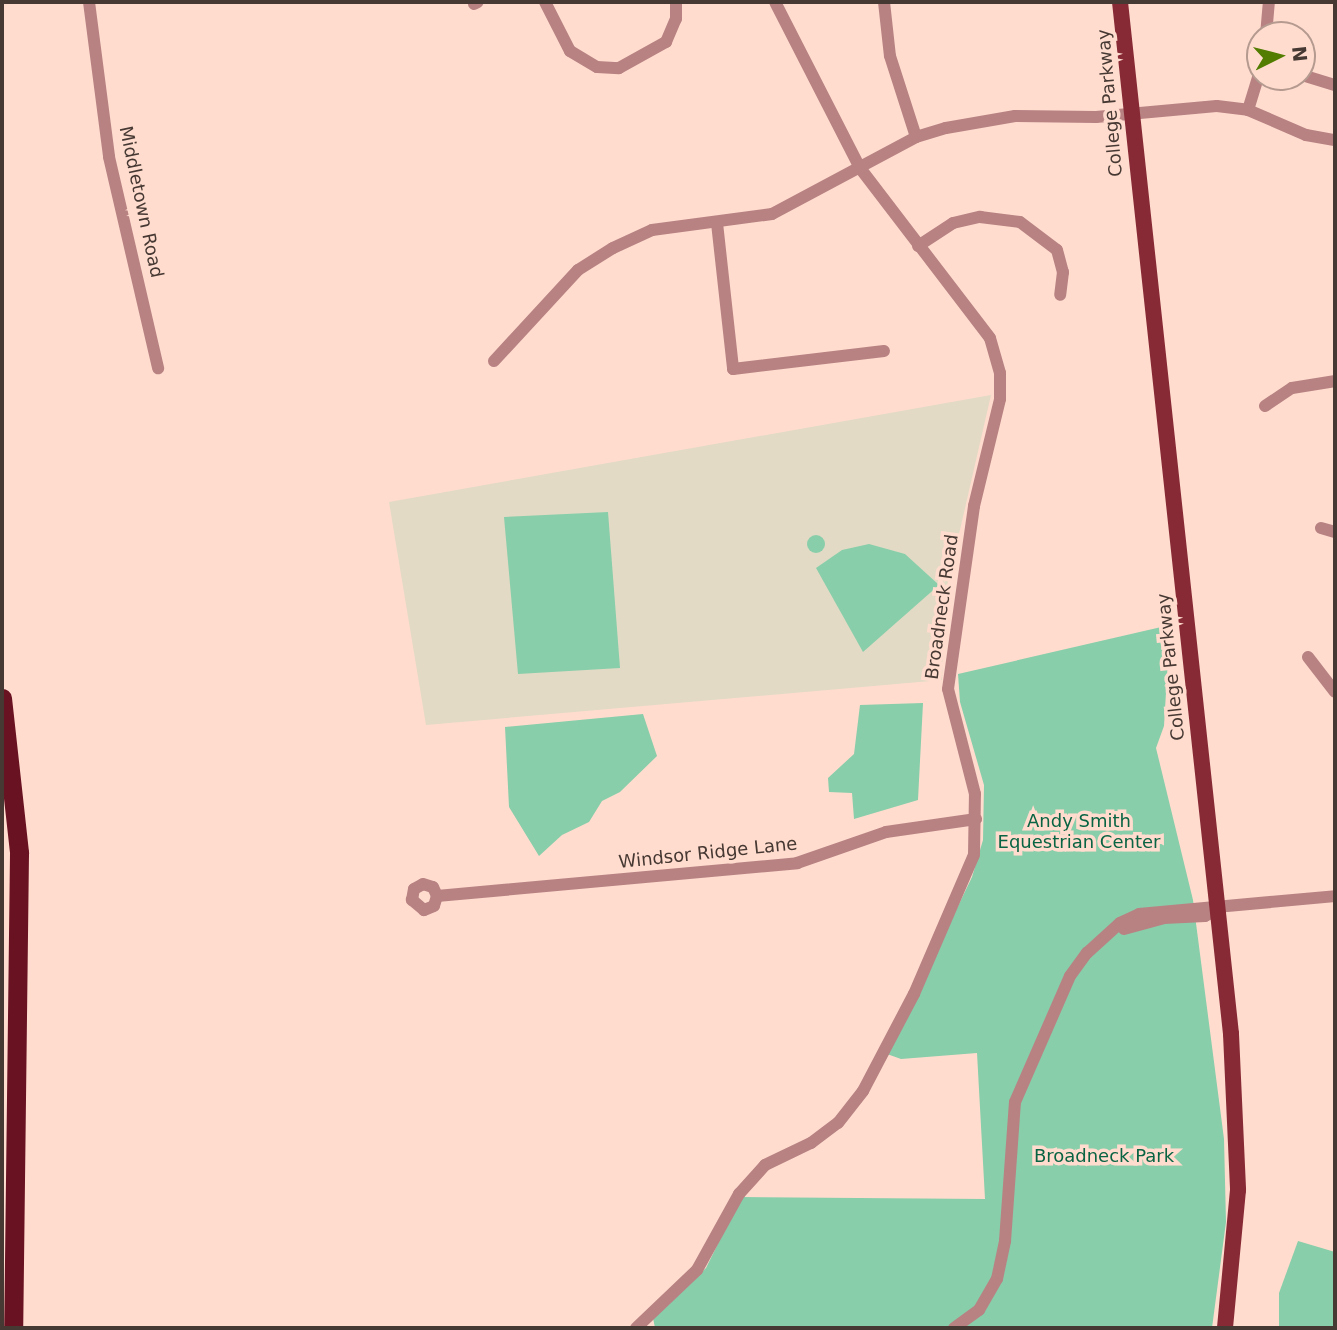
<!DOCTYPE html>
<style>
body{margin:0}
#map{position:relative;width:1337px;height:1330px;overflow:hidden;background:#ffdcce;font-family:"DejaVu Sans",sans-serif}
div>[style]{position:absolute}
.education>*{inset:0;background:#e2dac5}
.green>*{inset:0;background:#88ceaa}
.round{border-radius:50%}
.minor>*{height:12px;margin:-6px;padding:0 6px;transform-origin:6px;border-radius:6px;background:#b88283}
.major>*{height:16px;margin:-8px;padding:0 8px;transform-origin:8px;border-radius:8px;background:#882a35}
.highway>*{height:19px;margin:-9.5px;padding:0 9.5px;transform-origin:9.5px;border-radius:9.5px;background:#691221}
span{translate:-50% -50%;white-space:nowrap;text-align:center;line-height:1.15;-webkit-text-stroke:7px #ffdcce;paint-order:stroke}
.street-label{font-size:18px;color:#463832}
.park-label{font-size:18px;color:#096443}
.frame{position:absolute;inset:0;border:4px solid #463832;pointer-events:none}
.north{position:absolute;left:1246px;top:21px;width:70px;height:70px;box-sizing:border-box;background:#ffdcce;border:2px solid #b59a90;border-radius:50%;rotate:84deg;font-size:19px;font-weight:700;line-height:28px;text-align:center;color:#463832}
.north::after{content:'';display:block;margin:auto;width:24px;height:32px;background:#527d00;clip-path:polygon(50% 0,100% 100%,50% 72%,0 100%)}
</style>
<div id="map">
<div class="education">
<div style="clip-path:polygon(991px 395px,945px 595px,942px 680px,426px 725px,389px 502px)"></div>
</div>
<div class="green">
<div style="clip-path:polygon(608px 512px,620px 668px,518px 674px,504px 517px)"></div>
<div class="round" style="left:807px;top:535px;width:18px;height:18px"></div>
<div style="clip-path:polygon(869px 544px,905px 554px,939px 585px,863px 652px,816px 568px,842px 550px)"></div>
<div style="clip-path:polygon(1170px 625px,1164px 726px,1156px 748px,1193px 900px,1224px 1139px,1226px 1222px,1212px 1328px,655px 1328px,653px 1318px,706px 1268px,741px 1197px,985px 1199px,977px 1053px,901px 1059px,887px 1054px,972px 877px,983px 840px,984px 785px,960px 702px,958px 674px)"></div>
<div style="clip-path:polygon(923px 703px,918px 800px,854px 819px,852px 793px,829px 792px,828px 778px,854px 754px,860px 705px)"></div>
<div style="clip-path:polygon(643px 714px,657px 756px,620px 792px,602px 801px,589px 822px,562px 835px,539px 856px,509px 807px,505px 727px)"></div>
<div style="clip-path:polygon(1298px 1241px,1335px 1252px,1335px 1328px,1279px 1328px,1279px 1293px)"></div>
</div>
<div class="minor">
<div style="left:89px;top:2px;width:156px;rotate:82.6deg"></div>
<div style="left:109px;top:157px;width:217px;rotate:76.9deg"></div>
<div style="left:545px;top:2px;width:55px;rotate:63deg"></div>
<div style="left:570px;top:51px;width:31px;rotate:31deg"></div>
<div style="left:597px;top:67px;width:22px;rotate:3deg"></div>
<div style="left:619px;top:68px;width:54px;rotate:-29deg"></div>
<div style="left:666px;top:42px;width:25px;rotate:-67deg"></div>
<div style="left:676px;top:19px;width:17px;rotate:-90deg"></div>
<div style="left:884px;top:2px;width:54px;rotate:83.7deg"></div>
<div style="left:890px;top:56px;width:85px;rotate:72.2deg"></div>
<div style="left:474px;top:4px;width:4px;rotate:-27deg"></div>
<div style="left:1266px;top:35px;width:33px;rotate:-85deg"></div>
<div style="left:1302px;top:75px;width:34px;rotate:17deg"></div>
<div style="left:1248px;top:110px;width:41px;rotate:-72.9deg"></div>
<div style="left:717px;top:223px;width:147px;rotate:83.7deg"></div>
<div style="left:733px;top:369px;width:152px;rotate:-6.8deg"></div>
<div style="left:918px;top:246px;width:42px;rotate:-33.3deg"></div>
<div style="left:953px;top:223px;width:28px;rotate:-13deg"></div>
<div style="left:980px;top:217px;width:40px;rotate:7.1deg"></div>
<div style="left:1020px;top:222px;width:46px;rotate:37.1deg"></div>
<div style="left:1057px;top:250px;width:23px;rotate:75deg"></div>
<div style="left:1063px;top:272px;width:23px;rotate:97deg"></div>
<div style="left:494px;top:361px;width:124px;rotate:-47.3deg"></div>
<div style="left:578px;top:270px;width:41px;rotate:-32.2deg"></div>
<div style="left:613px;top:248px;width:43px;rotate:-24.8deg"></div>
<div style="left:652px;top:230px;width:121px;rotate:-7.6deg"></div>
<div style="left:772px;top:214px;width:163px;rotate:-28.1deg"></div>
<div style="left:916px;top:137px;width:31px;rotate:-17deg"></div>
<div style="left:946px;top:128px;width:70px;rotate:-9.9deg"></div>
<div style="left:1015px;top:116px;width:81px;rotate:0.7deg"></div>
<div style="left:1096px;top:117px;width:121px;rotate:-5.2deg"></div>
<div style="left:1217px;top:106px;width:31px;rotate:7deg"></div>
<div style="left:1248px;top:110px;width:63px;rotate:23.3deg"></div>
<div style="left:1306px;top:135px;width:29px;rotate:10deg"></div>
<div style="left:1265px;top:406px;width:32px;rotate:-34deg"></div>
<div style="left:1292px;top:388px;width:44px;rotate:-9.2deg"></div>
<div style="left:1321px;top:528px;width:15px;rotate:16deg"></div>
<div style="left:1308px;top:657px;width:44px;rotate:52.4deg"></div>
<div style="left:437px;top:896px;width:10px;rotate:107deg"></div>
<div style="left:434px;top:906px;width:11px;rotate:158deg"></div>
<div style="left:424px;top:910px;width:16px;rotate:-140deg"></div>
<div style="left:412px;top:900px;width:11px;rotate:-80deg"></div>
<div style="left:414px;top:889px;width:10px;rotate:-29deg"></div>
<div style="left:423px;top:884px;width:10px;rotate:17deg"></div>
<div style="left:433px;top:887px;width:10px;rotate:66deg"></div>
<div style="left:437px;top:896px;width:362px;rotate:-5.2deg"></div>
<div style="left:797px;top:863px;width:94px;rotate:-19.2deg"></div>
<div style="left:886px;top:832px;width:91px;rotate:-8.2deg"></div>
<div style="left:1124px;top:929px;width:41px;rotate:-15.4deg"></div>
<div style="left:1164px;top:918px;width:41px;rotate:-2.8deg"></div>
<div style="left:1205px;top:916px;width:15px;rotate:-28deg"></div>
<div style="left:636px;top:1328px;width:84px;rotate:-43.6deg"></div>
<div style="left:697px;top:1270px;width:87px;rotate:-61.1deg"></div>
<div style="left:739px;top:1194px;width:39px;rotate:-48deg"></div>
<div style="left:765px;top:1165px;width:51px;rotate:-25.6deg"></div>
<div style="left:811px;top:1143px;width:34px;rotate:-37deg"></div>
<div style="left:838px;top:1123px;width:41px;rotate:-52deg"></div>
<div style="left:863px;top:1091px;width:110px;rotate:-62.3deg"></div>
<div style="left:914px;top:994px;width:151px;rotate:-66.7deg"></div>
<div style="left:974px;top:855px;width:61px;rotate:-89.1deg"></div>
<div style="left:975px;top:794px;width:108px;rotate:-104.4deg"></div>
<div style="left:948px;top:689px;width:185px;rotate:-81.9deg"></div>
<div style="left:974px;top:506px;width:110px;rotate:-76.3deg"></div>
<div style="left:1000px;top:399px;width:26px;rotate:-90deg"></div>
<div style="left:1000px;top:373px;width:36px;rotate:-106deg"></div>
<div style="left:990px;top:338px;width:214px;rotate:-127.4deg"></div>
<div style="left:860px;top:168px;width:186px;rotate:-117.1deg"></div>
<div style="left:954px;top:1328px;width:31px;rotate:-36deg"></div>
<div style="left:979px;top:1310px;width:36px;rotate:-60deg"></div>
<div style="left:997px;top:1279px;width:39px;rotate:-78deg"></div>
<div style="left:1005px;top:1241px;width:139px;rotate:-85.9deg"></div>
<div style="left:1015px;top:1102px;width:137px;rotate:-66.4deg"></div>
<div style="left:1070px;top:976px;width:29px;rotate:-54deg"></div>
<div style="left:1087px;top:953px;width:45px;rotate:-42.3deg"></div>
<div style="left:1120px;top:923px;width:21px;rotate:-25deg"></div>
<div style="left:1139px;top:914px;width:197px;rotate:-5.2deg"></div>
</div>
<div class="major">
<div style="left:1120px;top:2px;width:1038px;rotate:83.86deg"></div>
<div style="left:1231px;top:1034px;width:156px;rotate:87.4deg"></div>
<div style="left:1238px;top:1190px;width:139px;rotate:95.4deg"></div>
</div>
<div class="highway">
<div style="left:2px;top:698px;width:156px;rotate:83.7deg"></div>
<div style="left:19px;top:853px;width:475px;rotate:90.7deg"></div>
</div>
<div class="street-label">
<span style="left:1110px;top:103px;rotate:-95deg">College Parkway</span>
<span style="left:141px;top:202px;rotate:78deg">Middletown Road</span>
<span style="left:942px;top:607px;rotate:-82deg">Broadneck Road</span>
<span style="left:1171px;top:667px;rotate:-96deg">College Parkway</span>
<span style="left:708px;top:853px;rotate:-6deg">Windsor Ridge Lane</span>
</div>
<div class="park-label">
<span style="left:1079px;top:832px">Andy Smith<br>Equestrian Center</span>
<span style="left:1104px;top:1156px">Broadneck Park</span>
</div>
<div class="frame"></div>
<div class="north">N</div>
</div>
